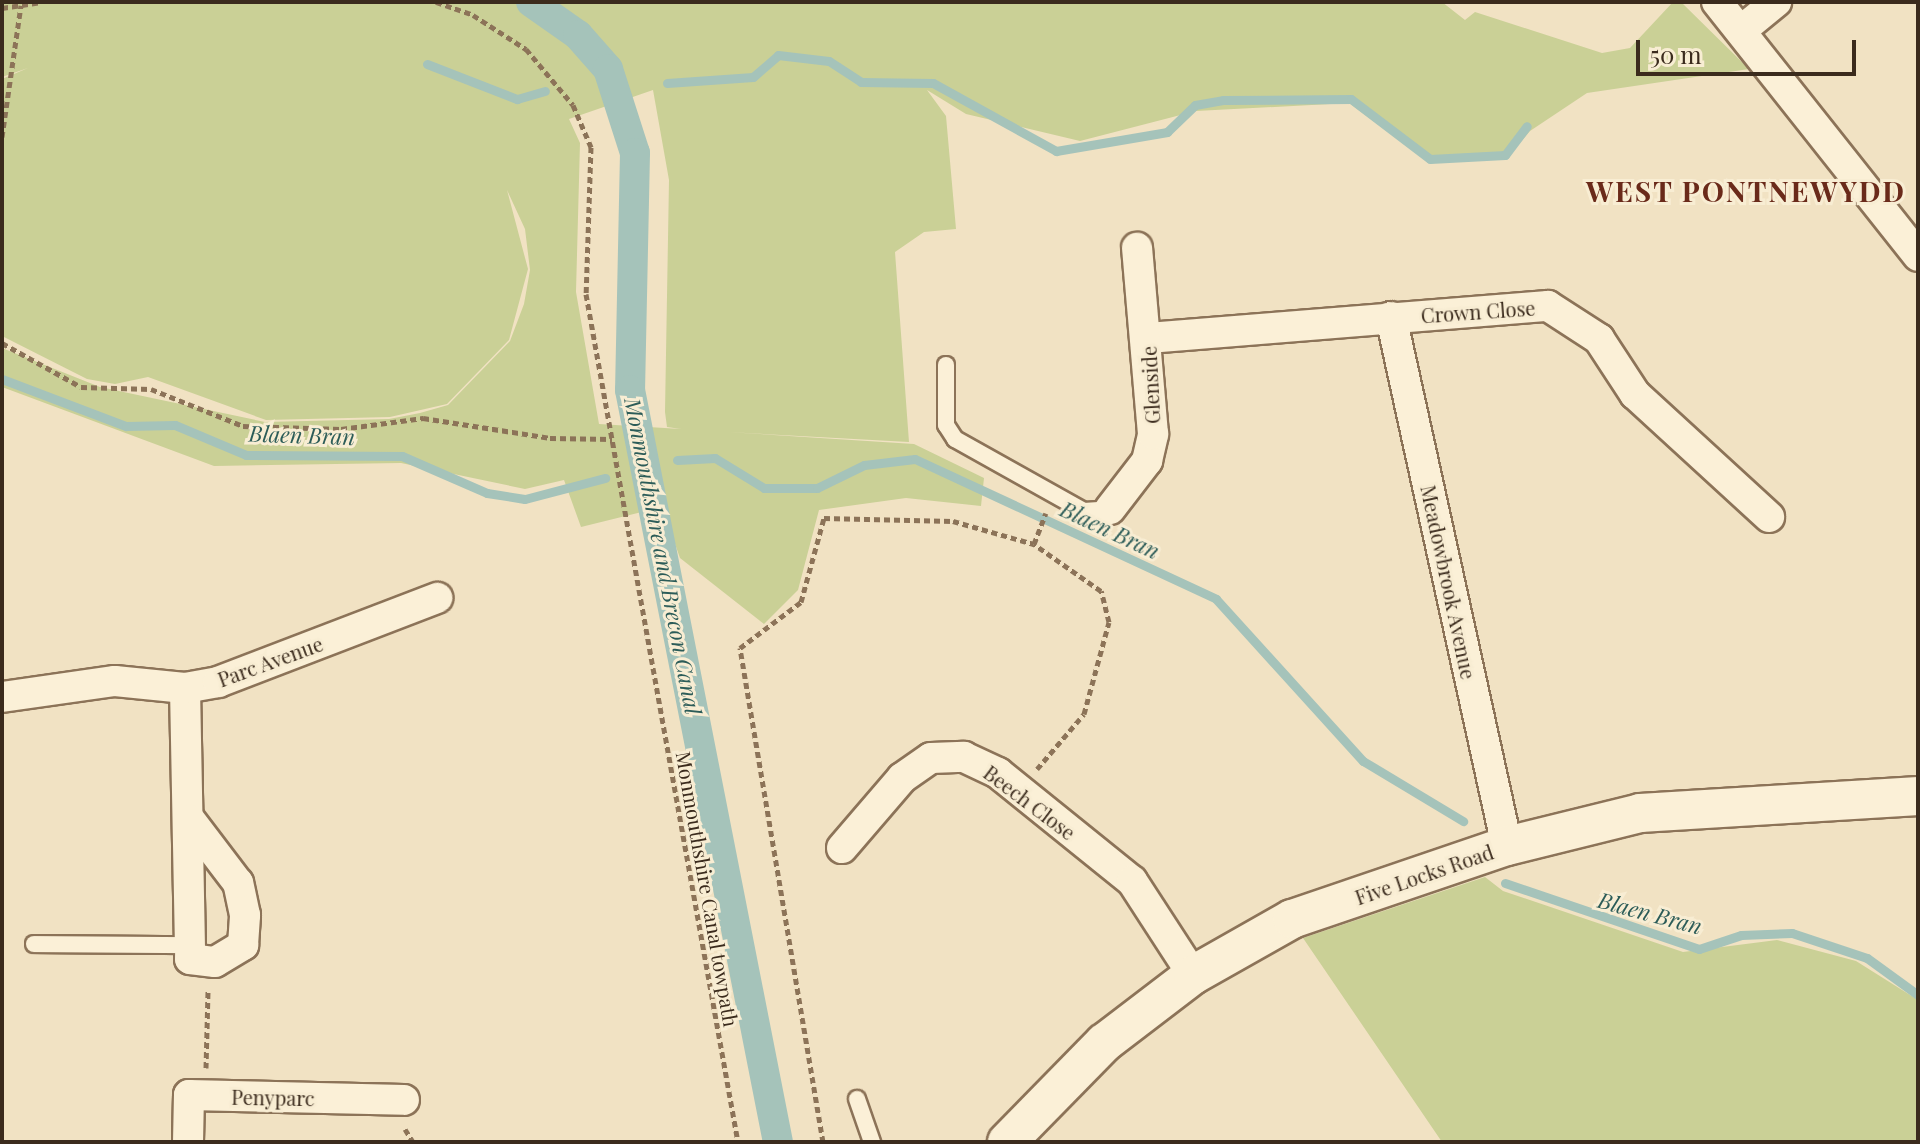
<!DOCTYPE html>
<style>
body{margin:0}
#map{position:relative;width:1920px;height:1144px;overflow:hidden;background:#f1e2c3;font-family:"Playfair Display",serif}
div>[style]{position:absolute}
.green>*{inset:0;background:#cad096}
.stream>*{height:9px;margin:-4.5px;padding:0 4.5px;transform-origin:4.5px;border-radius:4.5px;background:#a5c3ba}
.canal>*{height:30px;margin:-15px;padding:0 15px;transform-origin:15px;border-radius:15px;background:#a5c3ba}
.path>*{height:5px;margin-top:-2.5px;transform-origin:0;background:repeating-linear-gradient(90deg,#8c7358 0 6px,transparent 0 10px)}
.roads{filter:drop-shadow(2px 0 #8c7358) drop-shadow(-2px 0 #8c7358) drop-shadow(0 2px #8c7358) drop-shadow(0 -2px #8c7358)}
.service>*{height:16px;margin:-8px;padding:0 8px;transform-origin:8px;border-radius:8px;background:#fbf0d7}
.minor>*{height:30px;margin:-15px;padding:0 15px;transform-origin:15px;border-radius:15px;background:#fbf0d7}
.tertiary>*{height:38px;margin:-19px;padding:0 19px;transform-origin:19px;border-radius:19px;background:#fbf0d7}
span{translate:-50% -50%;white-space:nowrap;text-align:center;line-height:1.15;-webkit-text-stroke:6px #f8edd3;paint-order:stroke}
.street-label{font-size:20px;color:#3b2b1d}
.water-label{font-size:22px;color:#2c5c58;font-style:italic}
.district-label{font-size:28px;color:#6a2a1a;font-weight:700;letter-spacing:2px}
.frame{position:absolute;inset:0;border:4px solid #3b2b1d;pointer-events:none}
.scale{position:absolute;left:1636px;top:40px;width:220px;height:36px;box-sizing:border-box;border:4px solid #3b2b1d;border-top:0;padding-left:10px;font-size:24px;line-height:28px;white-space:nowrap;color:#3b2b1d;-webkit-text-stroke:6px #f8edd3;paint-order:stroke}
</style>
<div id="map">
<div class="green">
<div style="clip-path:polygon(evenodd,2px 2px,1442px 2px,1465px 20px,1475px 12px,1602px 53px,1630px 48px,1673px 2px,1681px 2px,1749px 69px,1587px 93px,1530px 131px,1506px 159px,1429px 162px,1349px 103px,1196px 111px,1080px 141px,966px 114px,927px 90px,946px 116px,956px 229px,924px 232px,895px 252px,909px 442px,727px 432px,914px 444px,984px 478px,981px 506px,906px 498px,819px 510px,798px 590px,764px 624px,680px 558px,662px 507px,581px 527px,564px 480px,525px 489px,401px 463px,214px 466px,2px 387px,2px 348px,100px 387px,265px 422px,389px 419px,420px 413px,448px 405px,510px 341px,524px 304px,530px 270px,525px 229px,507px 190px,528px 269px,509px 340px,447px 404px,390px 417px,266px 420px,148px 377px,115px 384px,87px 379px,2px 336px,2px 79px,28px 68px,2px 77px,2px 2px,653px 90px,669px 180px,665px 412px,667px 427px,681px 429px,599px 424px,576px 292px,580px 143px,569px 119px,653px 90px)"></div>
<div style="clip-path:polygon(1485px 877px,1503px 891px,1683px 952px,1777px 940px,1856px 961px,1918px 1000px,1918px 1142px,1442px 1142px,1303px 938px)"></div>
</div>
<div class="stream">
<div style="left:427px;top:64px;width:97px;rotate:21.3deg"></div>
<div style="left:517px;top:99px;width:29px;rotate:-16deg"></div>
<div style="left:667px;top:83px;width:86px;rotate:-4deg"></div>
<div style="left:753px;top:77px;width:33px;rotate:-41deg"></div>
<div style="left:778px;top:55px;width:51px;rotate:6.7deg"></div>
<div style="left:829px;top:61px;width:38px;rotate:33deg"></div>
<div style="left:861px;top:82px;width:72px;rotate:0.8deg"></div>
<div style="left:933px;top:83px;width:141px;rotate:28.9deg"></div>
<div style="left:1056px;top:151px;width:113px;rotate:-9.7deg"></div>
<div style="left:1167px;top:132px;width:39px;rotate:-44deg"></div>
<div style="left:1195px;top:105px;width:28px;rotate:-10deg"></div>
<div style="left:1223px;top:100px;width:128px;rotate:-0.4deg"></div>
<div style="left:1351px;top:99px;width:99px;rotate:37.2deg"></div>
<div style="left:1430px;top:159px;width:75px;rotate:-3.1deg"></div>
<div style="left:1505px;top:155px;width:36px;rotate:-53deg"></div>
<div style="left:2px;top:379px;width:133px;rotate:20.8deg"></div>
<div style="left:126px;top:426px;width:49px;rotate:-1.2deg"></div>
<div style="left:175px;top:425px;width:77px;rotate:22.9deg"></div>
<div style="left:246px;top:455px;width:156px;rotate:0.4deg"></div>
<div style="left:402px;top:456px;width:93px;rotate:23.5deg"></div>
<div style="left:487px;top:493px;width:38px;rotate:9deg"></div>
<div style="left:525px;top:499px;width:83px;rotate:-14.7deg"></div>
<div style="left:677px;top:460px;width:38px;rotate:-3deg"></div>
<div style="left:715px;top:458px;width:57px;rotate:31.5deg"></div>
<div style="left:764px;top:488px;width:53px"></div>
<div style="left:817px;top:488px;width:52px;rotate:-26.1deg"></div>
<div style="left:864px;top:465px;width:51px;rotate:-6.7deg"></div>
<div style="left:915px;top:459px;width:332px;rotate:24.9deg"></div>
<div style="left:1216px;top:599px;width:219px;rotate:47.8deg"></div>
<div style="left:1363px;top:761px;width:117px;rotate:31deg"></div>
<div style="left:1505px;top:883px;width:205px;rotate:18.8deg"></div>
<div style="left:1699px;top:949px;width:44px;rotate:-18.4deg"></div>
<div style="left:1741px;top:935px;width:51px;rotate:-2.2deg"></div>
<div style="left:1792px;top:933px;width:79px;rotate:18.4deg"></div>
<div style="left:1867px;top:958px;width:63px;rotate:36deg"></div>
</div>
<div class="canal">
<div style="left:531px;top:2px;width:57px;rotate:35.1deg"></div>
<div style="left:578px;top:35px;width:45px;rotate:48.6deg"></div>
<div style="left:608px;top:69px;width:88px;rotate:72.2deg"></div>
<div style="left:635px;top:153px;width:237px;rotate:91.2deg"></div>
<div style="left:630px;top:390px;width:766px;rotate:78.87deg"></div>
</div>
<div class="path">
<div style="left:436px;top:2px;width:39px;rotate:19deg"></div>
<div style="left:473px;top:15px;width:63px;rotate:32.7deg"></div>
<div style="left:526px;top:49px;width:73px;rotate:50deg"></div>
<div style="left:573px;top:105px;width:46px;rotate:66.8deg"></div>
<div style="left:591px;top:147px;width:147px;rotate:91.9deg"></div>
<div style="left:586px;top:294px;width:862px;rotate:79.84deg"></div>
<div style="left:2px;top:8px;width:40px;rotate:-8.5deg"></div>
<div style="left:2px;top:137px;width:133px;rotate:-81.8deg"></div>
<div style="left:2px;top:343px;width:90px;rotate:29.1deg"></div>
<div style="left:81px;top:387px;width:70px;rotate:1.6deg"></div>
<div style="left:151px;top:389px;width:99px;rotate:21.9deg"></div>
<div style="left:243px;top:426px;width:98px;rotate:1.8deg"></div>
<div style="left:341px;top:429px;width:83px;rotate:-7.6deg"></div>
<div style="left:423px;top:418px;width:129px;rotate:8.9deg"></div>
<div style="left:550px;top:438px;width:62px;rotate:0.9deg"></div>
<div style="left:1037px;top:769px;width:72px;rotate:-49.5deg"></div>
<div style="left:1084px;top:714px;width:95px;rotate:-74.8deg"></div>
<div style="left:1109px;top:622px;width:32px;rotate:-104deg"></div>
<div style="left:1101px;top:591px;width:82px;rotate:-145deg"></div>
<div style="left:1034px;top:544px;width:33px;rotate:-69deg"></div>
<div style="left:206px;top:1068px;width:78px;rotate:-88.5deg"></div>
<div style="left:405px;top:1129px;width:15px;rotate:58deg"></div>
<div style="left:823px;top:1142px;width:501px;rotate:-99.54deg"></div>
<div style="left:740px;top:648px;width:76px;rotate:-37deg"></div>
<div style="left:801px;top:602px;width:87px;rotate:-74.7deg"></div>
<div style="left:824px;top:518px;width:129px;rotate:1.3deg"></div>
<div style="left:953px;top:521px;width:84px;rotate:15.9deg"></div>
</div>
<div class="roads">
<div class="service">
<div style="left:946px;top:365px;width:60px;rotate:90deg"></div>
<div style="left:946px;top:425px;width:17px;rotate:57deg"></div>
<div style="left:955px;top:439px;width:148px;rotate:29.2deg"></div>
<div style="left:1084px;top:511px;width:26px;rotate:-4deg"></div>
<div style="left:34px;top:944px;width:156px;rotate:0.4deg"></div>
<div style="left:857px;top:1099px;width:46px;rotate:70.8deg"></div>
</div>
<div class="minor">
<div style="left:1717px;top:2px;width:324px;rotate:51.6deg"></div>
<div style="left:1743px;top:29px;width:43px;rotate:-39.3deg"></div>
<div style="left:1391px;top:317px;width:542px;rotate:77.63deg"></div>
<div style="left:1148px;top:338px;width:401px;rotate:-4.6deg"></div>
<div style="left:1548px;top:306px;width:61px;rotate:32.9deg"></div>
<div style="left:1599px;top:339px;width:66px;rotate:56.8deg"></div>
<div style="left:1635px;top:394px;width:182px;rotate:42.5deg"></div>
<div style="left:1110px;top:509px;width:61px;rotate:-52.4deg"></div>
<div style="left:1147px;top:461px;width:28px;rotate:-77deg"></div>
<div style="left:1153px;top:434px;width:187px;rotate:-94.9deg"></div>
<div style="left:185px;top:688px;width:271px;rotate:88.9deg"></div>
<div style="left:190px;top:959px;width:25px;rotate:7deg"></div>
<div style="left:215px;top:962px;width:33px;rotate:-31deg"></div>
<div style="left:243px;top:945px;width:30px;rotate:-86deg"></div>
<div style="left:245px;top:915px;width:33px;rotate:-102deg"></div>
<div style="left:238px;top:883px;width:79px;rotate:-127.3deg"></div>
<div style="left:2px;top:697px;width:114px;rotate:-8.1deg"></div>
<div style="left:115px;top:681px;width:70px;rotate:5.7deg"></div>
<div style="left:185px;top:688px;width:34px;rotate:-10deg"></div>
<div style="left:218px;top:682px;width:235px;rotate:-21deg"></div>
<div style="left:842px;top:848px;width:92px;rotate:-49.4deg"></div>
<div style="left:902px;top:778px;width:35px;rotate:-35deg"></div>
<div style="left:931px;top:758px;width:33px;rotate:-2deg"></div>
<div style="left:964px;top:757px;width:38px;rotate:25deg"></div>
<div style="left:998px;top:773px;width:172px;rotate:38.9deg"></div>
<div style="left:1132px;top:881px;width:112px;rotate:57deg"></div>
<div style="left:188px;top:1142px;width:47px;rotate:-88.8deg"></div>
<div style="left:189px;top:1095px;width:215px;rotate:1.3deg"></div>
</div>
<div class="tertiary">
<div style="left:1007px;top:1142px;width:139px;rotate:-45.6deg"></div>
<div style="left:1104px;top:1043px;width:112px;rotate:-37.4deg"></div>
<div style="left:1193px;top:975px;width:114px;rotate:-29.5deg"></div>
<div style="left:1292px;top:919px;width:227px;rotate:-18.8deg"></div>
<div style="left:1507px;top:846px;width:137px;rotate:-13.9deg"></div>
<div style="left:1640px;top:813px;width:279px;rotate:-3.5deg"></div>
</div>
</div>
<div class="street-label">
<span style="left:1478px;top:311px;rotate:-4deg">Crown Close</span>
<span style="left:1150px;top:385px;rotate:-93deg">Glenside</span>
<span style="left:1449px;top:582px;rotate:78deg">Meadowbrook Avenue</span>
<span style="left:270px;top:661px;rotate:-20deg">Parc Avenue</span>
<span style="left:1030px;top:802px;rotate:37deg">Beech Close</span>
<span style="left:1424px;top:874px;rotate:-19deg">Five Locks Road</span>
<span style="left:708px;top:889px;rotate:80deg">Monmouthshire Canal towpath</span>
<span style="left:273px;top:1097px;rotate:1deg">Penyparc</span>
</div>
<div class="water-label">
<span style="left:302px;top:435px;rotate:2deg">Blaen Bran</span>
<span style="left:1110px;top:530px;rotate:25deg">Blaen Bran</span>
<span style="left:663px;top:556px;rotate:79deg">Monmouthshire and Brecon Canal</span>
<span style="left:1650px;top:913px;rotate:15deg">Blaen Bran</span>
</div>
<div class="district-label">
<span style="left:1746px;top:191px">WEST PONTNEWYDD</span>
</div>
<div class="frame"></div>
<div class="scale">50 m</div>
</div>
